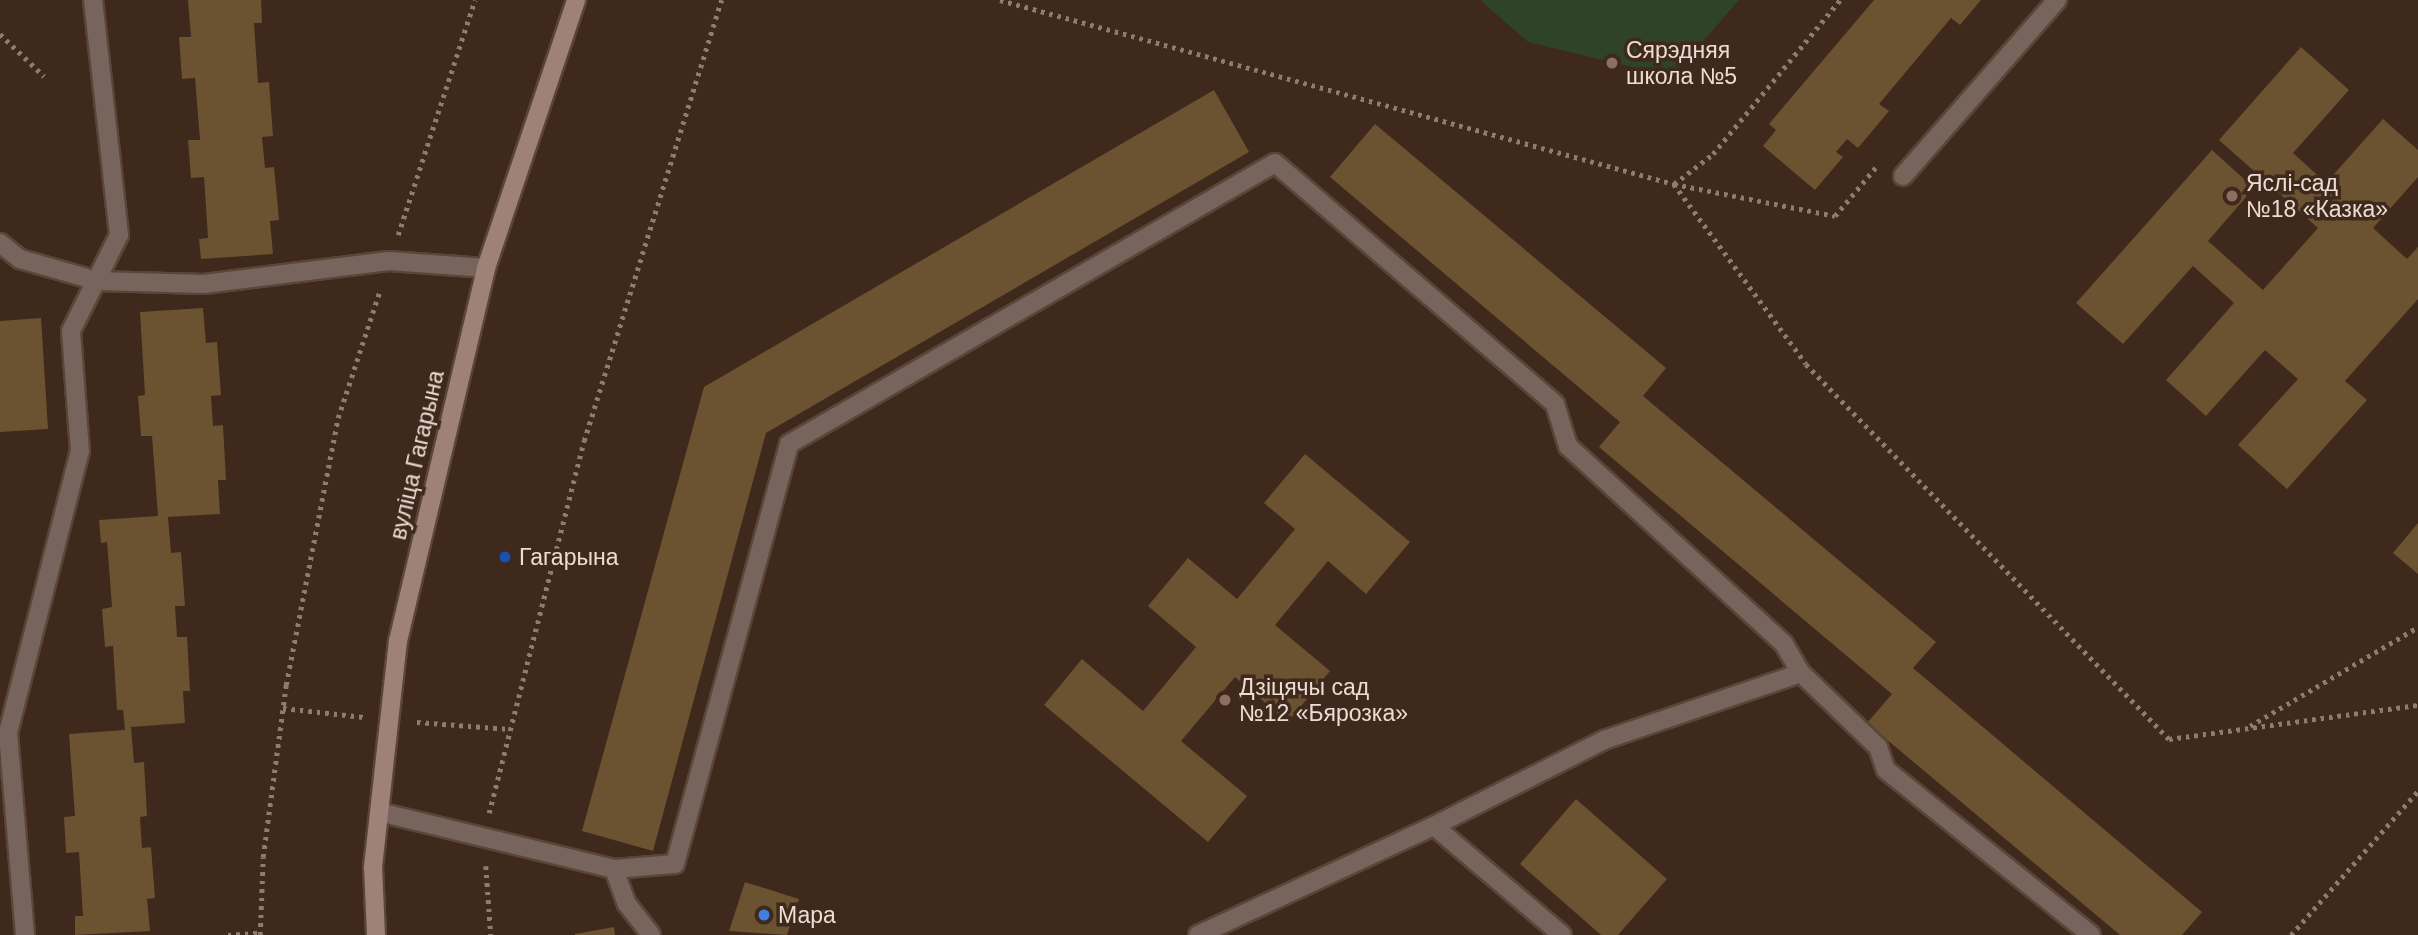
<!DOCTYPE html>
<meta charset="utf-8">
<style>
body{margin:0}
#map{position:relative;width:2418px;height:935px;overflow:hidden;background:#3f281c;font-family:Arial,sans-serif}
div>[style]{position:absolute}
.green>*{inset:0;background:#2f4329}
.building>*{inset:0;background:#6b5230}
.path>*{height:4.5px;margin-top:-2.25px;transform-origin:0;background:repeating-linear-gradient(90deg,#8e7b71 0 3.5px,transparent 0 8.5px)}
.roads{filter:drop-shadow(2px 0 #5b4539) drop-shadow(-2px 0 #5b4539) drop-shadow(0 2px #5b4539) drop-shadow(0 -2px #5b4539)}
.lane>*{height:18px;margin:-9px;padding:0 9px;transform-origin:9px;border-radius:9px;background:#77645d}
.secondary>*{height:18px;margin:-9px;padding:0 9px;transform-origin:9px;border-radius:9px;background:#9f8277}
.dots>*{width:19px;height:19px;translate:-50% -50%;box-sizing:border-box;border:4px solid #3f281c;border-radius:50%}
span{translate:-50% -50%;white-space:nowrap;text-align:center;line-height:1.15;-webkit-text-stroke:7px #3f281c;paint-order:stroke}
.poi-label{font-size:23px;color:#ebdcd4}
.left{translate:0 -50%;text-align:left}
.street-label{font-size:23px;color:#ebdcd4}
</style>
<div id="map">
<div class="green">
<div style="clip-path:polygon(1480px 0,1739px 0,1672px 77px,1528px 42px)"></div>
</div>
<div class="building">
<div style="clip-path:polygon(188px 0,261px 0,262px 23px,254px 23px,258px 83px,269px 82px,273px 136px,262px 137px,265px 168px,274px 167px,279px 220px,270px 221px,273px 254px,201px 259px,199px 239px,208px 238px,204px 177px,191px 178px,188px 140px,200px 140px,195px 78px,182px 79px,179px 37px,191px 37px)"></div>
<div style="clip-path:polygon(1874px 0,1981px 0,1960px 25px,1951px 18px,1879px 104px,1889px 111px,1858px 148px,1847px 139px,1836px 152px,1843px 157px,1815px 190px,1763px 146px,1776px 130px,1769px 124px)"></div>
<div style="clip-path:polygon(2301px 47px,2349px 90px,2293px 153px,2326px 183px,2383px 119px,2418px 150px,2418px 177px,2373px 228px,2407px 259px,2418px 247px,2418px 299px,2345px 381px,2367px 400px,2287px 489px,2238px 445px,2298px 379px,2265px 350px,2206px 416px,2166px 380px,2234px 303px,2193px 266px,2123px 344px,2076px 303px,2212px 150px,2254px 188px,2208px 241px,2263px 290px,2318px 228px,2219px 140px)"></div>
<div style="clip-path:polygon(1214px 90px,1249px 152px,766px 433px,653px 851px,582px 831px,704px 387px)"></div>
<div style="clip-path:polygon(1375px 124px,1666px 368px,1643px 396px,1936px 642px,1913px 668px,2202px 912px,2182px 935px,2120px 935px,1867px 723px,1892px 694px,1599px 447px,1620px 422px,1330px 177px)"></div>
<div style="clip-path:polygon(203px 308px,206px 343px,217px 342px,221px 395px,211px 396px,213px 426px,223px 425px,226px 480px,218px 480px,220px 514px,168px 517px,171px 553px,181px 552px,185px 606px,175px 606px,177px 637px,187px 637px,190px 691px,183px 691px,185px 723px,131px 727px,134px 763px,144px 762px,147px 816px,140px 817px,142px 848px,151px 847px,155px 898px,147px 899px,150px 931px,75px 935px,75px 916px,83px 916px,79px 852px,66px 853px,64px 817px,75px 816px,69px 734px,125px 730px,123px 710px,117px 710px,113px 646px,105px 647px,102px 609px,112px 607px,107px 542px,101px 543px,99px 520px,158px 516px,152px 436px,141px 436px,138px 396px,145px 395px,140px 312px)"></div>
<div style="clip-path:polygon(41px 318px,48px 429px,0 432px,0 321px)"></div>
<div style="clip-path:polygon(1305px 454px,1410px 542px,1366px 594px,1328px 561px,1275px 625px,1330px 671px,1288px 722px,1235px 677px,1181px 741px,1247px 796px,1208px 842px,1044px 705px,1082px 659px,1143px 711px,1196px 647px,1148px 606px,1188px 558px,1237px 599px,1295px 529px,1264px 503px)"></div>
<div style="clip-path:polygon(2418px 523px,2418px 574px,2393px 553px)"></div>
<div style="clip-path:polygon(1576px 799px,1667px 879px,1618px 935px,1601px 935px,1520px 864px)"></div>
<div style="clip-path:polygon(745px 882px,799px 899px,787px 935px,729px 931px)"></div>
<div style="clip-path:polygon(614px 927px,615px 935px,575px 935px,575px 934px)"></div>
</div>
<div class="path">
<div style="left:1000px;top:0;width:699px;rotate:15.27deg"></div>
<div style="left:1674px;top:184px;width:49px;rotate:-37.6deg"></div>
<div style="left:1713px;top:154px;width:200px;rotate:-50.5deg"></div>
<div style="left:0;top:34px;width:61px;rotate:43.7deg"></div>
<div style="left:1674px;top:184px;width:223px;rotate:53.7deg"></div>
<div style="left:1806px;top:364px;width:522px;rotate:45.93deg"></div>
<div style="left:2169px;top:739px;width:251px;rotate:-7.8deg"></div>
<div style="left:1674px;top:184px;width:164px;rotate:11.2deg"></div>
<div style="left:1835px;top:216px;width:64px;rotate:-50.1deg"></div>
<div style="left:398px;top:235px;width:247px;rotate:-71.9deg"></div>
<div style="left:283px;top:708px;width:81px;rotate:6.4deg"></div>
<div style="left:417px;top:722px;width:93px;rotate:4.3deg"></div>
<div style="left:2250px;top:726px;width:195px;rotate:-30.5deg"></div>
<div style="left:489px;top:813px;width:384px;rotate:-75.7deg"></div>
<div style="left:584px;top:441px;width:462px;rotate:-72.7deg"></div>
<div style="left:486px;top:866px;width:69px;rotate:85.9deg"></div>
<div style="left:228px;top:935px;width:32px;rotate:-4deg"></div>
<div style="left:260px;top:935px;width:78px;rotate:-87.8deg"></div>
<div style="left:263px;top:857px;width:174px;rotate:-82.4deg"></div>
<div style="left:286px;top:685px;width:272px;rotate:-79deg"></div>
<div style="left:338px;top:418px;width:135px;rotate:-71.8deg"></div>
<div style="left:2291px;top:935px;width:192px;rotate:-48.6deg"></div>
</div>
<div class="roads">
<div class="lane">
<div style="left:1903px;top:176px;width:234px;rotate:-48.8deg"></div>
<div style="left:0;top:243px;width:26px;rotate:39deg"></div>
<div style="left:20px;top:259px;width:81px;rotate:15.8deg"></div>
<div style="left:98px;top:281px;width:106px;rotate:1.6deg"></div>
<div style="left:204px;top:284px;width:186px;rotate:-7.1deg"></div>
<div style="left:389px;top:261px;width:97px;rotate:4.1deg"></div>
<div style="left:379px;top:812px;width:242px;rotate:13.6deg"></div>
<div style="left:614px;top:869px;width:37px;rotate:70deg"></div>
<div style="left:627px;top:904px;width:39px;rotate:52deg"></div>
<div style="left:1434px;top:826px;width:191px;rotate:-26.8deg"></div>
<div style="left:1604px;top:740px;width:208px;rotate:-18.8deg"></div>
<div style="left:1801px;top:673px;width:107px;rotate:43.9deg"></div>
<div style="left:1878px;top:747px;width:24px;rotate:71deg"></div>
<div style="left:1886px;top:770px;width:263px;rotate:38.8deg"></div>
<div style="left:614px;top:869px;width:61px;rotate:-4.7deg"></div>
<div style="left:675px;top:864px;width:435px;rotate:-74.8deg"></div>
<div style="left:789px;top:444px;width:561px;rotate:-30.04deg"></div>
<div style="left:1275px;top:163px;width:369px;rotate:40.7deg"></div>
<div style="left:1555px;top:404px;width:44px;rotate:72.8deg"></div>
<div style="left:1568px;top:446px;width:293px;rotate:42.5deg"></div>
<div style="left:1784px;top:644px;width:34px;rotate:60deg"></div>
<div style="left:25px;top:935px;width:203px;rotate:-94.8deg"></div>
<div style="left:8px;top:733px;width:291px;rotate:-75.7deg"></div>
<div style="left:80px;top:451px;width:120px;rotate:-94.3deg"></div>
<div style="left:71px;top:331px;width:107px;rotate:-63.4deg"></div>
<div style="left:119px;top:235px;width:236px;rotate:-96.3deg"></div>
<div style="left:1198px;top:935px;width:260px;rotate:-24.8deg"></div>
<div style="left:1434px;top:826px;width:168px;rotate:40.4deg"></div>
</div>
<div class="secondary">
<div style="left:376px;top:935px;width:68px;rotate:-92.5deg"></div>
<div style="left:373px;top:867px;width:227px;rotate:-83.7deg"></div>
<div style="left:398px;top:641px;width:383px;rotate:-76.7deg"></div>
<div style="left:486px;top:268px;width:283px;rotate:-71.4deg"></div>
</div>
</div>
<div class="dots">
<div style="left:1612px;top:63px;background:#8d6e63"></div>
<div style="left:2232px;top:196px;background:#8d6e63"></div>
<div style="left:505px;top:557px;background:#1a4fb4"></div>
<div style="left:1225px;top:700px;background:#8d6e63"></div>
<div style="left:764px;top:915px;background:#3f7fe0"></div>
</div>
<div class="poi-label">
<span class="left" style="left:1626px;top:63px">Сярэдняя<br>школа №5</span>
<span class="left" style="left:2246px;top:196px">Яслі-сад<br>№18 «Казка»</span>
<span class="left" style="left:519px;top:557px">Гагарына</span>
<span class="left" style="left:1239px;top:700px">Дзіцячы сад<br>№12 «Бярозка»</span>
<span class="left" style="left:778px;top:915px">Мара</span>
</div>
<div class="street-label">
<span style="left:417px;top:455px;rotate:-77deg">вуліца Гагарына</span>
</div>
</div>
